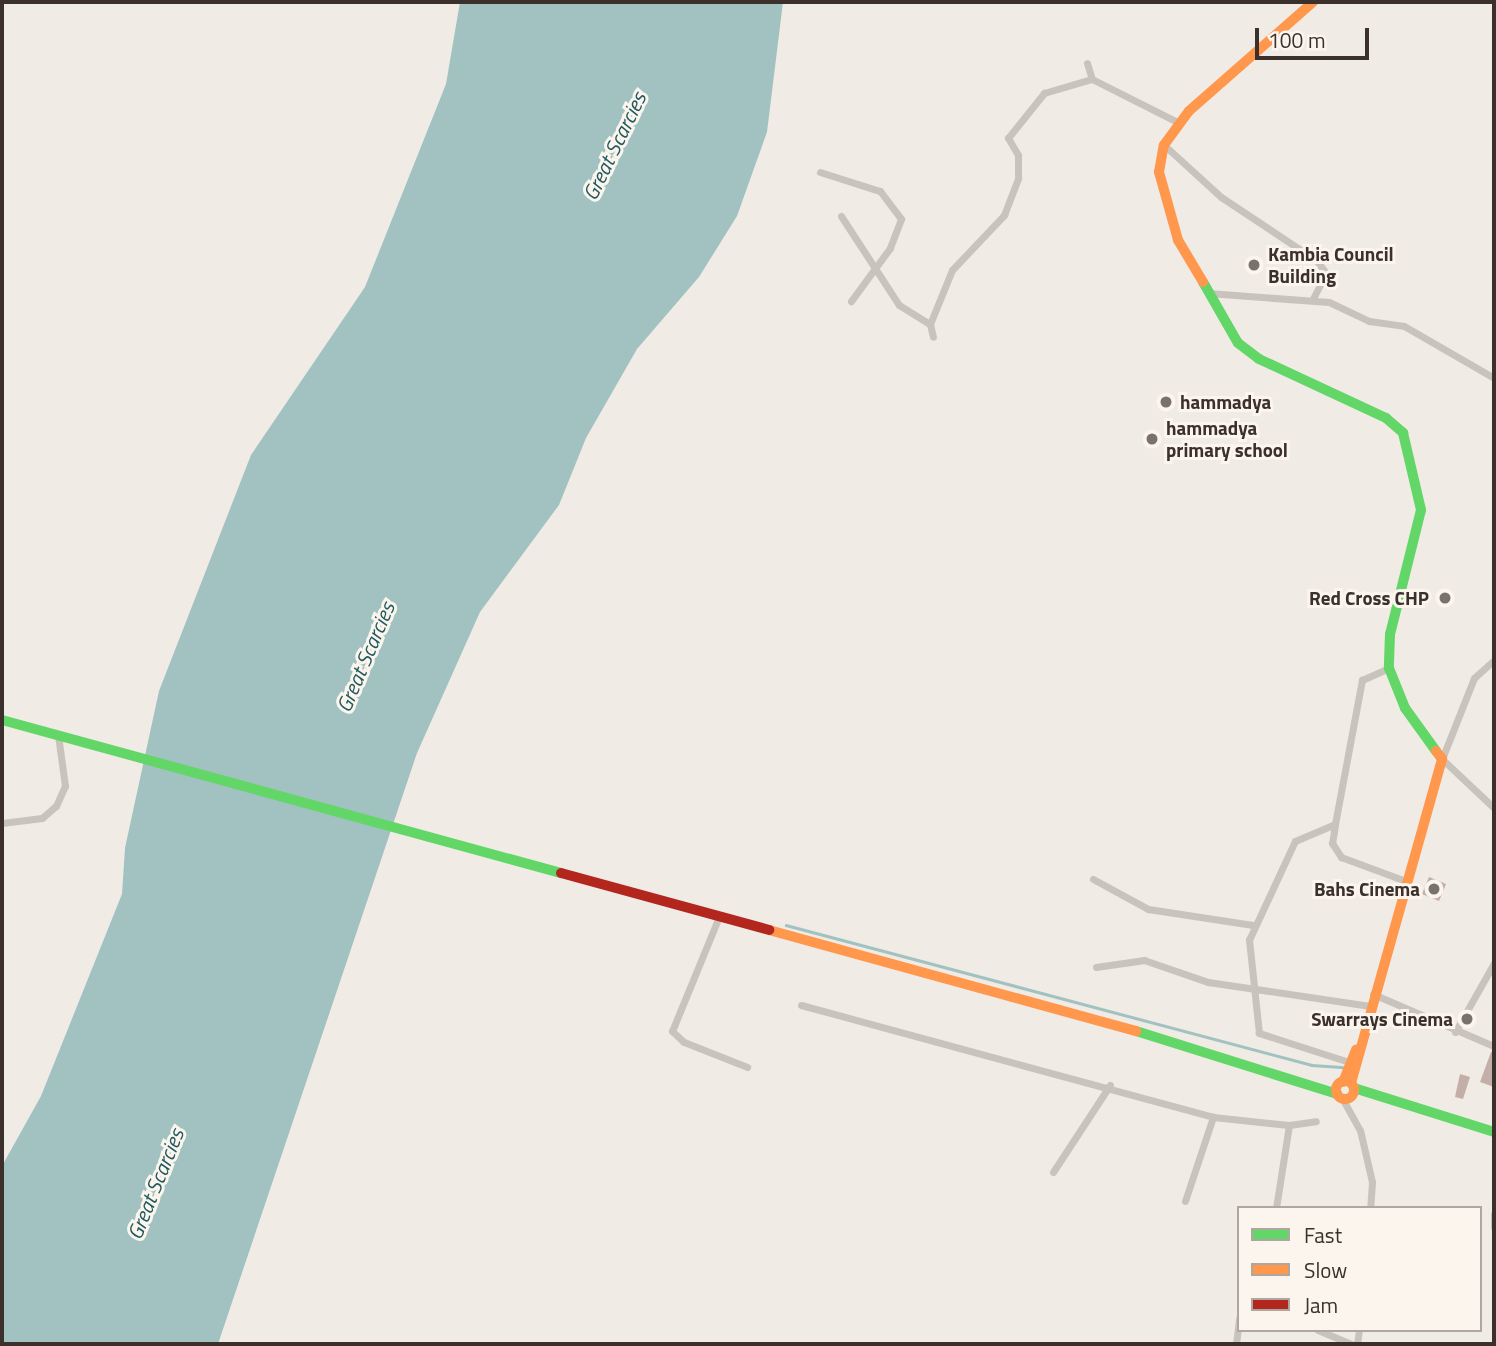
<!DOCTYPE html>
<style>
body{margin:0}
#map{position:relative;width:1496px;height:1346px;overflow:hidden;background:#f0ebe5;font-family:"Titillium Web",sans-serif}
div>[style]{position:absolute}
.water>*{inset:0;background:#a1c2c1}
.stream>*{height:2.5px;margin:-1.25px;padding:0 1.25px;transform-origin:1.25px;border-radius:1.25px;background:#a1c2c1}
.building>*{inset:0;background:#c3afa7}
.street>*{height:7px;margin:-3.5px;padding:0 3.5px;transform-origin:3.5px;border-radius:3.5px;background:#c9c3be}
.fast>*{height:10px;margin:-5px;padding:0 5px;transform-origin:5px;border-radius:5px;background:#63d668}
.slow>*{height:10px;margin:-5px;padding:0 5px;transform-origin:5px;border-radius:5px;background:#ff974d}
.slow>.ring{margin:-5px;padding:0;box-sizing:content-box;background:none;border:10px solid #ff974d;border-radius:50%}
.jam>*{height:10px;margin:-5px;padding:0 5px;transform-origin:5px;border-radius:5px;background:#b3261e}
.dots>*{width:19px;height:19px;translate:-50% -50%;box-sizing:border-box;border:4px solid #fbf5ee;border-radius:50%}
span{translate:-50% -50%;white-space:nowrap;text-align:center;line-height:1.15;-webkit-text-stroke:6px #fbf5ee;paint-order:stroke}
.poi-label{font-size:19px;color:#3b302b;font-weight:700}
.left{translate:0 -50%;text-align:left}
.right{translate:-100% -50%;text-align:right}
.water-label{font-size:21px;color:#1f5a5e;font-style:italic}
.frame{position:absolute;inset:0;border:4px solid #3b302b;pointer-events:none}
.legend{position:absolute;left:1237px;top:1206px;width:245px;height:126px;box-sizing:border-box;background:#fbf5ee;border:2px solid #aea6a0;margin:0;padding:9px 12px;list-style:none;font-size:21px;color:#3b302b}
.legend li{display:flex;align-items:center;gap:14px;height:35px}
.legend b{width:35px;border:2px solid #aea6a0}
.scale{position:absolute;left:1255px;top:28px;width:114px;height:32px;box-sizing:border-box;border:4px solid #3b302b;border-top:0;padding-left:9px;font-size:21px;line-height:24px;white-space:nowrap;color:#3b302b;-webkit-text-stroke:5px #fbf5ee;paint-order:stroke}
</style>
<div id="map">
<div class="water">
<div style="clip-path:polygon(460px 2px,783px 2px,767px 132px,737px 216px,699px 277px,637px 349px,586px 438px,559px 505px,480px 612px,417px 753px,218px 1344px,2px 1344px,2px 1166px,41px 1096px,122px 894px,125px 848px,159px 691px,251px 455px,365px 287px,446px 84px)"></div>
</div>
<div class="stream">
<div style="left:786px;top:925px;width:544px;rotate:14.9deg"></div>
<div style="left:1312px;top:1065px;width:32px;rotate:4deg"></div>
</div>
<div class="building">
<div style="clip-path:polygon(1429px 877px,1446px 884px,1439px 901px,1422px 894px)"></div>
<div style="clip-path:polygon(1491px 1052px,1494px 1052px,1494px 1087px,1480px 1082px)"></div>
<div style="clip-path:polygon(1460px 1074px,1470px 1077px,1463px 1099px,1455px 1097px)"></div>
</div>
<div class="street">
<div style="left:1087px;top:63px;width:17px;rotate:73deg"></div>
<div style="left:1164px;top:145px;width:77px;rotate:42.4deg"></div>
<div style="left:1221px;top:197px;width:114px;rotate:33.6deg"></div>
<div style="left:1316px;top:260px;width:16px;rotate:52deg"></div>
<div style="left:1326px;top:273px;width:30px;rotate:117deg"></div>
<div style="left:820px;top:172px;width:63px;rotate:17.6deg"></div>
<div style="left:880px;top:191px;width:35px;rotate:53deg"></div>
<div style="left:901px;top:219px;width:31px;rotate:111deg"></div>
<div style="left:890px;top:248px;width:66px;rotate:126.3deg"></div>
<div style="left:841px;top:216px;width:106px;rotate:56.9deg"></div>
<div style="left:899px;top:305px;width:36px;rotate:32deg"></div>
<div style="left:930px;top:324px;width:13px;rotate:77deg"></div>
<div style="left:1208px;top:293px;width:121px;rotate:4.3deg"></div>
<div style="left:1329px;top:302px;width:44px;rotate:25.4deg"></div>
<div style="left:1369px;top:321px;width:35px;rotate:8deg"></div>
<div style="left:1404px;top:326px;width:104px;rotate:30deg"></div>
<div style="left:930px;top:324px;width:58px;rotate:-67.8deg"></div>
<div style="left:952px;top:270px;width:76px;rotate:-46.6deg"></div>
<div style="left:1004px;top:215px;width:40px;rotate:-69deg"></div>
<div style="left:1018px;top:178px;width:23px;rotate:-90deg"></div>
<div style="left:1018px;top:155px;width:20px;rotate:-120deg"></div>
<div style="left:1008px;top:138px;width:58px;rotate:-51.3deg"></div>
<div style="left:1044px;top:93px;width:50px;rotate:-16.3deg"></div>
<div style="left:1092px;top:79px;width:97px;rotate:26.8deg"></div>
<div style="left:1494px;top:660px;width:27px;rotate:138deg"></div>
<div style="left:1474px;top:678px;width:87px;rotate:111.6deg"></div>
<div style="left:1442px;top:759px;width:71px;rotate:43.3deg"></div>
<div style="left:2px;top:823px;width:40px;rotate:-7.1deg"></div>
<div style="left:42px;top:818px;width:18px;rotate:-41deg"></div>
<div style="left:56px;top:806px;width:22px;rotate:-66deg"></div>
<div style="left:65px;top:786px;width:51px;rotate:-97.8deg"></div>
<div style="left:1335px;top:825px;width:18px;rotate:99deg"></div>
<div style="left:1332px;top:843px;width:17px;rotate:57deg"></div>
<div style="left:1341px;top:857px;width:69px;rotate:20.3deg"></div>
<div style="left:1093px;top:879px;width:63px;rotate:28.6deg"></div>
<div style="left:1148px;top:909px;width:106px;rotate:8.7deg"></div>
<div style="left:718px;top:919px;width:121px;rotate:112.3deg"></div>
<div style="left:672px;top:1031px;width:16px;rotate:43deg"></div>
<div style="left:684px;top:1042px;width:68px;rotate:21.6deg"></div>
<div style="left:1096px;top:967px;width:49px;rotate:-8.3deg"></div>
<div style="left:1144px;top:960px;width:68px;rotate:19deg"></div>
<div style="left:1208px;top:982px;width:164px;rotate:8.4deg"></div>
<div style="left:1373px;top:994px;width:132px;rotate:23.3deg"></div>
<div style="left:801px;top:1005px;width:427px;rotate:15.2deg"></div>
<div style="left:1213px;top:1117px;width:76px;rotate:6deg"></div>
<div style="left:1289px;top:1125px;width:27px;rotate:-8deg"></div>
<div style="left:1455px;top:1032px;width:79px;rotate:-60.5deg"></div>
<div style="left:1349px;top:1062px;width:95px;rotate:-162.1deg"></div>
<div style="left:1259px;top:1033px;width:94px;rotate:-96.1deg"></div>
<div style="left:1249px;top:940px;width:109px;rotate:-65.1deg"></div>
<div style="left:1295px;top:841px;width:43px;rotate:-23deg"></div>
<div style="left:1335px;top:824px;width:147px;rotate:-79.4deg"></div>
<div style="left:1362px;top:680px;width:30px;rotate:-24deg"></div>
<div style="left:1342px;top:1098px;width:37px;rotate:61deg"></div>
<div style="left:1360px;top:1130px;width:53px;rotate:77deg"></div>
<div style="left:1372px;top:1182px;width:26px;rotate:94deg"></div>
<div style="left:1053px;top:1172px;width:104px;rotate:-56.8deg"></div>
<div style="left:1185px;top:1201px;width:89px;rotate:-71.6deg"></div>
<div style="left:1276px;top:1208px;width:84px;rotate:-81.1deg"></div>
<div style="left:1494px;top:1214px;width:13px;rotate:90deg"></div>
<div style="left:1318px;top:1330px;width:36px;rotate:23deg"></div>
<div style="left:1236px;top:1344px;width:26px;rotate:-83deg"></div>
<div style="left:1357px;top:1344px;width:14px;rotate:-82deg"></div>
</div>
<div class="fast">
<div style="left:1203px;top:282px;width:70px;rotate:60.2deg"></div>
<div style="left:1238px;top:343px;width:26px;rotate:37deg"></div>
<div style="left:1259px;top:359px;width:140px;rotate:24.9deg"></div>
<div style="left:1386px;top:418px;width:23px;rotate:41deg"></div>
<div style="left:1403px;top:433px;width:79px;rotate:76.8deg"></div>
<div style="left:1421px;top:510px;width:128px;rotate:104deg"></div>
<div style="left:1390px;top:634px;width:34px;rotate:92deg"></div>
<div style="left:1389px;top:668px;width:43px;rotate:68.2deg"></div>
<div style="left:1405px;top:708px;width:53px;rotate:54.2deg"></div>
<div style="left:2px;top:720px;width:580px;rotate:15.31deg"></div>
<div style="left:1136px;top:1031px;width:211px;rotate:17.4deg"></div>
<div style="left:1354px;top:1088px;width:147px;rotate:17.4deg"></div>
</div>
<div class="slow">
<div style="left:1203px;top:282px;width:49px;rotate:-120.8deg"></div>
<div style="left:1178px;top:240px;width:71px;rotate:-105.6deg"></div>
<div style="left:1159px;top:172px;width:27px;rotate:-80deg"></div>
<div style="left:1164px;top:145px;width:42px;rotate:-53.7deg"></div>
<div style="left:1189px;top:111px;width:165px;rotate:-41.3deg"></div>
<div style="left:769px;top:930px;width:381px;rotate:15.4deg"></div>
<div class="ring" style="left:1336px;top:1081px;width:8px;height:8px"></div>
<div style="left:1343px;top:1082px;width:35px;rotate:-68deg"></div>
<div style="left:1351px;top:1083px;width:337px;rotate:-74.3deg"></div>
<div style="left:1442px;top:759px;width:10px;rotate:-127deg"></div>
</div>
<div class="jam">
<div style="left:561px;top:873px;width:216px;rotate:15.3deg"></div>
</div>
<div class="dots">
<div style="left:1254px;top:265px;background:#7a716c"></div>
<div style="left:1166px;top:402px;background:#7a716c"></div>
<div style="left:1152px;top:439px;background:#7a716c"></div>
<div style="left:1445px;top:598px;background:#7a716c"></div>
<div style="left:1434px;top:889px;background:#7a716c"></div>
<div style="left:1467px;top:1019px;background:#7a716c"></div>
</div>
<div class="poi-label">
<span class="left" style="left:1268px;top:265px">Kambia Council<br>Building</span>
<span class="left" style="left:1180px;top:402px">hammadya</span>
<span class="left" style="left:1166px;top:439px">hammadya<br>primary school</span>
<span class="right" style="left:1429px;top:598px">Red Cross CHP</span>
<span class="right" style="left:1420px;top:889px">Bahs Cinema</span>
<span class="right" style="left:1453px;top:1019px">Swarrays Cinema</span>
</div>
<div class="water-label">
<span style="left:614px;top:146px;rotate:-64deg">Great Scarcies</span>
<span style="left:365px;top:657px;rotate:-67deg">Great Scarcies</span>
<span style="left:155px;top:1184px;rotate:-68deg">Great Scarcies</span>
</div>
<div class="frame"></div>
<ul class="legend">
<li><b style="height:9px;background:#63d668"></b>Fast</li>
<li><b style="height:9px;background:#ff974d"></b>Slow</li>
<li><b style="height:9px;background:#b3261e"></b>Jam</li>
</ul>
<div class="scale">100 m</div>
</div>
